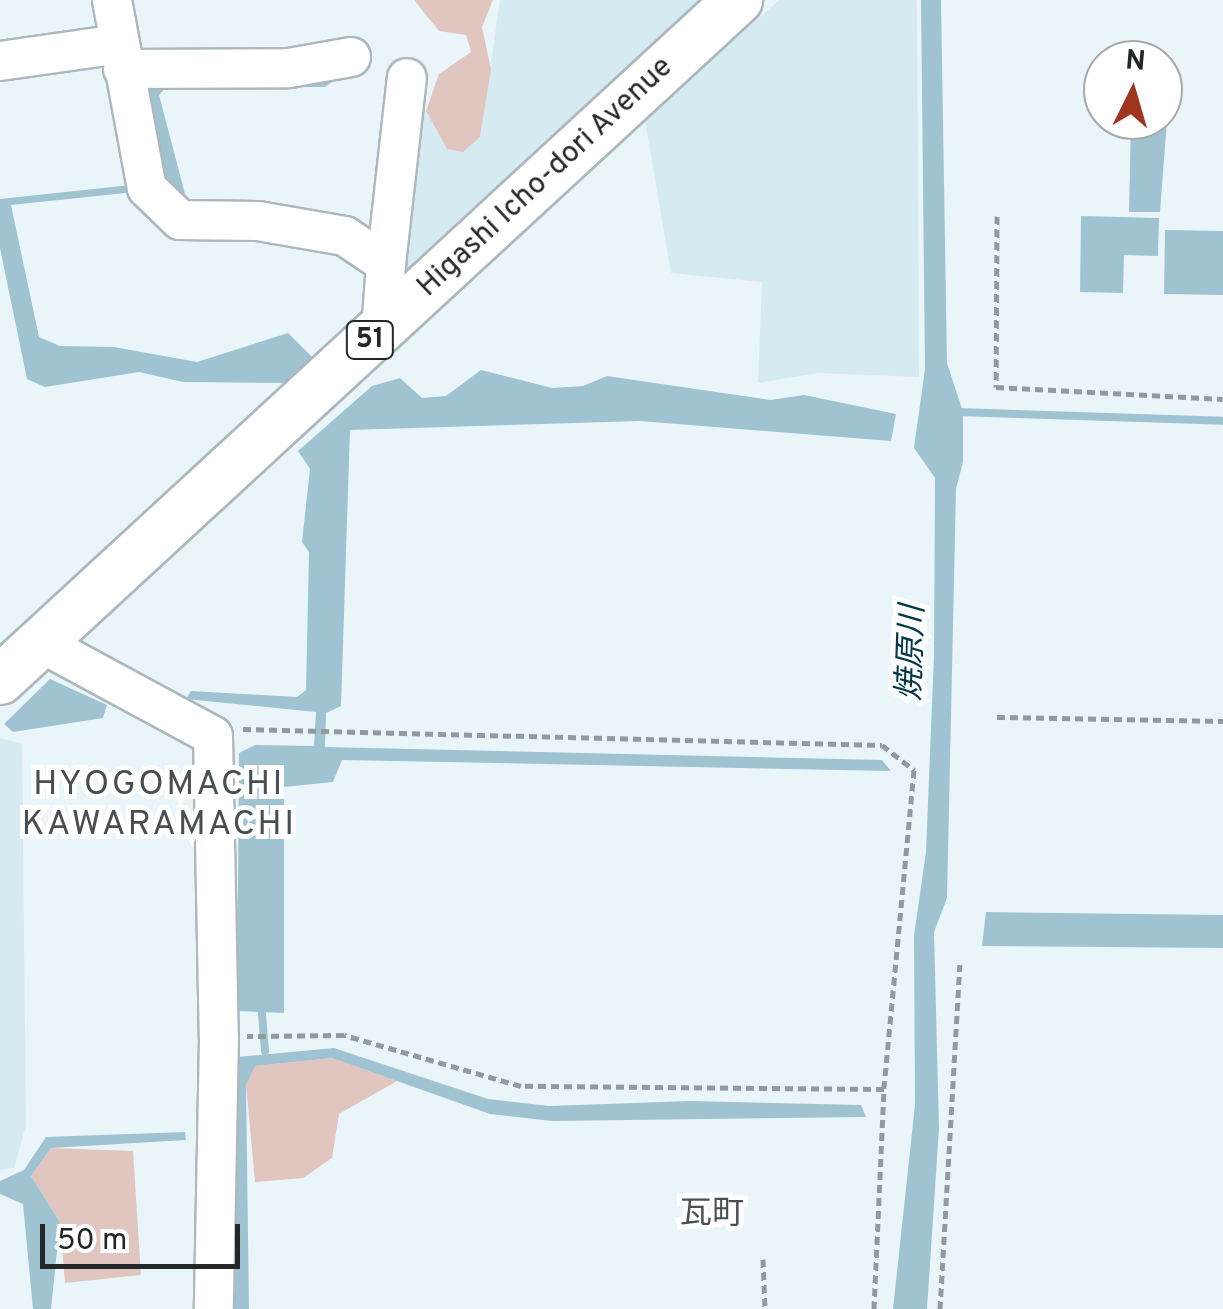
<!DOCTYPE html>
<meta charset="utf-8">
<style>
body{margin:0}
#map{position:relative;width:1223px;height:1309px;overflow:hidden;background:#eaf5f9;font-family:Overpass,"Noto Sans JP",sans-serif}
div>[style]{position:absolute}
.built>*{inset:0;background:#d6eaf1}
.green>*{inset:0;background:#e1c6bf}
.water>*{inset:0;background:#a0c3d1}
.stream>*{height:8px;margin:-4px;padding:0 4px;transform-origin:4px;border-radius:4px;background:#a0c3d1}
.path>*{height:5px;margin-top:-2.5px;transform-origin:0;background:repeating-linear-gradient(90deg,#929a9d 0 8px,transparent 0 13px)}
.roads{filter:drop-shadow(2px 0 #adb8bc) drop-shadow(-2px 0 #adb8bc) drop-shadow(0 2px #adb8bc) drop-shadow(0 -2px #adb8bc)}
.minor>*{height:38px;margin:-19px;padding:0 19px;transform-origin:19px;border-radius:19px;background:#fff}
.major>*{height:48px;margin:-24px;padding:0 24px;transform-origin:24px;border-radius:24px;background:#fff}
span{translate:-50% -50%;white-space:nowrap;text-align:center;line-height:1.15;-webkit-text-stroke:10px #fff;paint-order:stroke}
.shield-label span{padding:2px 8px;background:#fff;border:2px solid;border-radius:8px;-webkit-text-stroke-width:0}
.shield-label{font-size:28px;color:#232728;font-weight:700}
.street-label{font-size:30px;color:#232728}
.water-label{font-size:32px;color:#023747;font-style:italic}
.neighbourhood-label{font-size:32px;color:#464f53}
.quarter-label{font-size:35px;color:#464f53;letter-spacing:2.5px}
.north{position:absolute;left:1083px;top:40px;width:100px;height:100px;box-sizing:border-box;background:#fff;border:2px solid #a7a9a9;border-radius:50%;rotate:5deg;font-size:28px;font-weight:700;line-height:40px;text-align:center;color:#232728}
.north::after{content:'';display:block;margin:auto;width:35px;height:45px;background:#9e351c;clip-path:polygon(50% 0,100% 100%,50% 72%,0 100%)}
.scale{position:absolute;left:40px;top:1224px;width:200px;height:45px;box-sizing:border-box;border:5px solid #232728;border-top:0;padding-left:12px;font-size:30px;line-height:35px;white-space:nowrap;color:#232728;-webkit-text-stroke:8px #fff;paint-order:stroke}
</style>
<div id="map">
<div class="built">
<div style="clip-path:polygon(500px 0,718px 0,387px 311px,411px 113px,426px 111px,447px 149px,480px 138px)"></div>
<div style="clip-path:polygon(779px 0,917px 0,919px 377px,818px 373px,758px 383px,762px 282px,671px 273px,645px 121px)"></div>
<div style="clip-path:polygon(0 738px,22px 744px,26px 1125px,14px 1168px,0 1170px)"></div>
</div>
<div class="green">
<div style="clip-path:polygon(493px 0,482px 27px,491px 69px,480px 137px,463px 152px,447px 149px,426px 111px,439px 74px,471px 52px,466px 35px,439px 31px,414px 0)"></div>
<div style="clip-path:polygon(332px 1058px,397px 1081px,339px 1114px,332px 1158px,303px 1178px,255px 1182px,246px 1084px,254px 1066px)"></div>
<div style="clip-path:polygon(51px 1148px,133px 1151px,141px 1275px,65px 1283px,60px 1222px,31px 1176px)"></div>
</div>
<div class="water">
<div style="clip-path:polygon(921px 0,941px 0,947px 363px,963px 412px,963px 462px,956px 489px,947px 898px,934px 932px,939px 1128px,927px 1309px,893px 1309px,915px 1105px,914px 936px,926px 852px,934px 655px,935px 478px,914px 448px,925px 369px)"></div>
<div style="clip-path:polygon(150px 79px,335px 80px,325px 87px,166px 87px,159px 95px,185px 194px,181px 203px,164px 184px,145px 87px)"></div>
<div style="clip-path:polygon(1131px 120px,1167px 120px,1160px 212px,1129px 212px)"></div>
<div style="clip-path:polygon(131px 185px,135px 192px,11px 205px,39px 337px,60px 346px,114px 347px,197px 362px,288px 333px,314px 359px,288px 383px,183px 382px,139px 372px,45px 387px,27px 379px,0 248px,0 199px)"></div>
<div style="clip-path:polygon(1081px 216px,1159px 218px,1158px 256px,1124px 255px,1123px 293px,1080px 292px)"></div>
<div style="clip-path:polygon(1165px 230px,1223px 231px,1223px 295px,1164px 294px)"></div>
<div style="clip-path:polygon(481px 370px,552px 388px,583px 386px,607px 376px,770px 400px,804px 395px,896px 414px,891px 441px,640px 421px,350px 430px,341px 706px,326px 713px,325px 747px,882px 760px,891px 771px,342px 760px,333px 782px,284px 787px,284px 1013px,237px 1011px,239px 753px,255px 745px,314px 746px,316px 712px,186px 699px,191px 691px,297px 697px,306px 690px,309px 552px,302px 542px,310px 469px,298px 451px,372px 386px,400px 378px,422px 398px,446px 396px)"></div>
<div style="clip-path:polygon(50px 679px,107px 705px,103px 718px,13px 732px,4px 724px)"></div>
<div style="clip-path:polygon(986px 912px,1223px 915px,1223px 948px,982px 946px)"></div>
<div style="clip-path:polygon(334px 1048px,488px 1099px,549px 1106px,690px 1101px,861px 1105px,866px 1117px,552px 1121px,490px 1114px,332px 1058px,255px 1066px,246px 1085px,249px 1309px,229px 1309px,237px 1057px)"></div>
<div style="clip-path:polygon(185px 1132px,186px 1140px,51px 1148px,31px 1176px,60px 1222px,51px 1309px,33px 1309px,23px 1204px,0 1194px,0 1181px,24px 1170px,46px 1137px)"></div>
</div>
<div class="stream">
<div style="left:958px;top:412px;width:265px;rotate:1.9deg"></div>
<div style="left:261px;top:1002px;width:49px;rotate:85.3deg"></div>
</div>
<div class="path">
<div style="left:997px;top:216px;width:171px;rotate:90.3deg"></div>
<div style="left:996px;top:387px;width:227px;rotate:3deg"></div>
<div style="left:997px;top:717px;width:226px;rotate:1deg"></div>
<div style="left:243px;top:729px;width:639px;rotate:1.43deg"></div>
<div style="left:882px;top:745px;width:41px;rotate:38deg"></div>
<div style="left:914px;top:770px;width:320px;rotate:95.4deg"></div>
<div style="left:884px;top:1089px;width:363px;rotate:-179.5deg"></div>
<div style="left:521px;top:1086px;width:184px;rotate:-163.9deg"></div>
<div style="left:344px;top:1035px;width:97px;rotate:179.4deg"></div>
<div style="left:763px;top:1259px;width:50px;rotate:87.7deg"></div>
<div style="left:874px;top:1309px;width:220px;rotate:-87.4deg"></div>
<div style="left:940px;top:1309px;width:345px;rotate:-86.7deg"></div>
</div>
<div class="roads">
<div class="minor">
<div style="left:112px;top:0;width:191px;rotate:79.5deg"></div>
<div style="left:147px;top:188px;width:46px;rotate:44.1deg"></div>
<div style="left:180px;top:220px;width:78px;rotate:0.7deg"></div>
<div style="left:258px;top:221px;width:88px;rotate:9.8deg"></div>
<div style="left:345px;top:236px;width:50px;rotate:34.3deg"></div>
<div style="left:386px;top:264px;width:66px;rotate:94.3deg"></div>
<div style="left:0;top:61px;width:120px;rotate:-8.1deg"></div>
<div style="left:123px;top:69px;width:166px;rotate:-0.3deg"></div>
<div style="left:289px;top:68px;width:63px;rotate:-10.1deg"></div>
<div style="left:386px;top:264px;width:187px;rotate:-83.6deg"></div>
<div style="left:43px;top:644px;width:193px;rotate:28.4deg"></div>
<div style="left:213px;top:736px;width:301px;rotate:88.9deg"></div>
<div style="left:219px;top:1037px;width:272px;rotate:91.1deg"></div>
</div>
<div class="major">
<div style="left:0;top:680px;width:1004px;rotate:-42.66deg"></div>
</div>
</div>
<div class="shield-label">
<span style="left:370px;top:340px">51</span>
</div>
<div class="street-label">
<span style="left:546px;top:178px;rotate:-43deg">Higashi Icho-dori Avenue</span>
</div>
<div class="water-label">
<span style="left:913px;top:653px;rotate:-88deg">焼原川</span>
</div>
<div class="neighbourhood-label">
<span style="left:712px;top:1215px">瓦町</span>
</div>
<div class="quarter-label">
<span style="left:159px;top:805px">HYOGOMACHI<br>KAWARAMACHI</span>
</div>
<div class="north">N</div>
<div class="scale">50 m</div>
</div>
